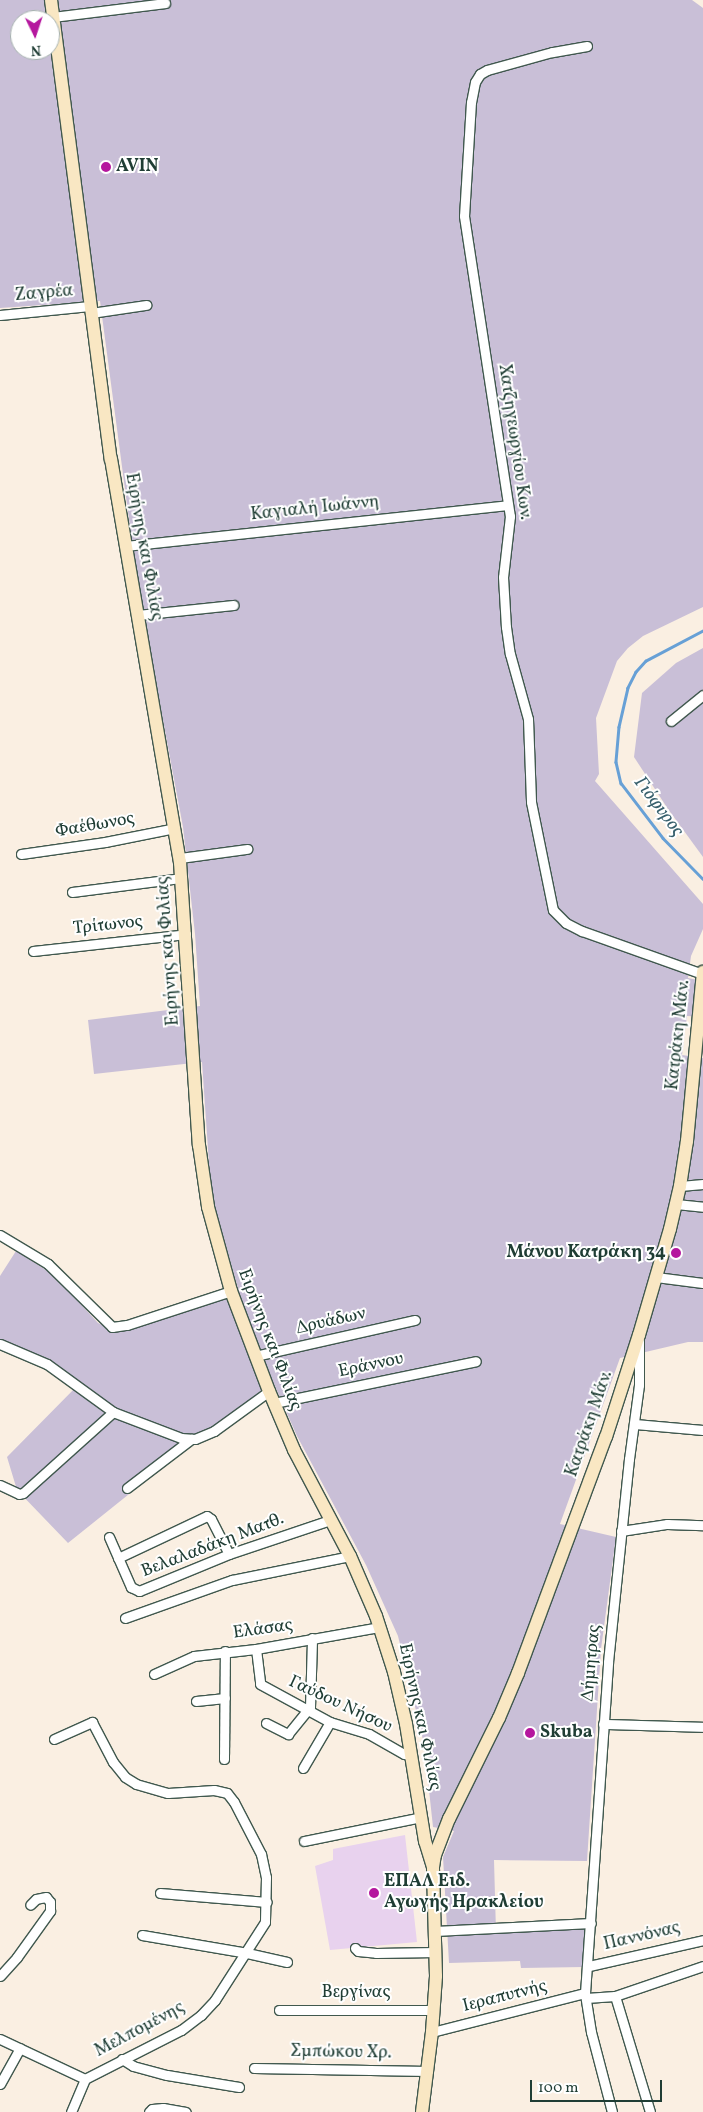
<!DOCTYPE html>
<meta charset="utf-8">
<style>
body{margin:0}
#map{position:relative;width:703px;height:2112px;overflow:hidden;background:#faefe2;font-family:Vollkorn,serif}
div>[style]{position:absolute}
.built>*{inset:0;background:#e8d2ee}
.industrial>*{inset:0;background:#c9bfd7}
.stream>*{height:2.5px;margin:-1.25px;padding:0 1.25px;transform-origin:1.25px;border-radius:1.25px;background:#67a0d6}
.roads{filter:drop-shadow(1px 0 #40584e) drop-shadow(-1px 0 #40584e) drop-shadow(0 1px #40584e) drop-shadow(0 -1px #40584e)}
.street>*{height:9px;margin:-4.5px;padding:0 4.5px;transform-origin:4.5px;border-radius:4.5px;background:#fff}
.secondary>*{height:12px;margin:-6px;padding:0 6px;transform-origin:6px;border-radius:6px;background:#f9e7c3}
.dots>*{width:14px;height:14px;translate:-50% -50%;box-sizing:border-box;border:2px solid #fff;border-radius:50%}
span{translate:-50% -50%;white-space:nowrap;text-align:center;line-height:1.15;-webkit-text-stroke:4px #fff;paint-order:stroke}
.poi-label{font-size:18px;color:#1f3d34;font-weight:700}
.left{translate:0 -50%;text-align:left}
.right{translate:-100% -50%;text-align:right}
.street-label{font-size:18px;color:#1f3d34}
.water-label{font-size:19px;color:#38606d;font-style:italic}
.north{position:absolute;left:10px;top:10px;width:50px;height:50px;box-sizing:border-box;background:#fff;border:1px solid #a5b1ae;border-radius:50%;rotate:176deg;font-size:14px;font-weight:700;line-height:20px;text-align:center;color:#1f3d34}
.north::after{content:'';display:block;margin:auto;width:18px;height:22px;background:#b5179e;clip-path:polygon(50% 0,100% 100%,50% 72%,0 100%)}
.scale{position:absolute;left:530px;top:2080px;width:132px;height:22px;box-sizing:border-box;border:2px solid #1f3d34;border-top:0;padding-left:6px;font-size:15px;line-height:18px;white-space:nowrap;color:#1f3d34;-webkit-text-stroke:4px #fff;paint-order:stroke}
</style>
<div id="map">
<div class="built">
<div style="clip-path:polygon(405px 1835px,417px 1942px,330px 1950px,315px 1866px,333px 1860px,333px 1849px)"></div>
</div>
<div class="industrial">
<div style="clip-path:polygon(evenodd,0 0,692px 0,703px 8px,703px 607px,643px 636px,628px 648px,617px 661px,596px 718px,599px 774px,595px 781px,703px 904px,703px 929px,691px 956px,688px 978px,703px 981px,703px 1017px,687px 1016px,682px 1055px,703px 1058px,703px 1342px,688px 1342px,620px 1358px,560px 1524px,616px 1537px,601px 1649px,587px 1861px,494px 1860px,496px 1932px,587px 1927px,584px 1967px,521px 1968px,520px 1961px,449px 1963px,443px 1857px,454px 1831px,433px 1827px,424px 1744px,398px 1636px,366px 1565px,297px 1436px,274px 1384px,189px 1446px,68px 1543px,17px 1490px,7px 1457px,79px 1384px,0 1340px,0 1276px,16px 1251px,54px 1275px,98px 1323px,116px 1331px,133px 1328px,239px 1292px,211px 1193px,202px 1062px,94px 1074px,88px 1020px,200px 1006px,195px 934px,183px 827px,138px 587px,100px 301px,0 308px,0 0,20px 20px,50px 20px,50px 50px,20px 50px,20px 20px)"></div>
<div style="clip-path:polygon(703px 648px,703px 857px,668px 809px,634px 757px,642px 693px,676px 663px)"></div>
</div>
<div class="stream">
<div style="left:703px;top:631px;width:64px;rotate:152.2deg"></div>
<div style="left:646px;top:661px;width:15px;rotate:132deg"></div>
<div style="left:636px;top:672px;width:18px;rotate:117deg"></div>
<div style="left:628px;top:688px;width:40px;rotate:103deg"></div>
<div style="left:619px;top:727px;width:35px;rotate:95deg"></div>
<div style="left:616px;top:762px;width:22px;rotate:77deg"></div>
<div style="left:621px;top:783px;width:69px;rotate:52.6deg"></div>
<div style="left:663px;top:838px;width:57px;rotate:45.7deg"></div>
</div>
<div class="roads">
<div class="street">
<div style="left:53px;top:17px;width:113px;rotate:-7.1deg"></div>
<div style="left:587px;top:46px;width:36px;rotate:170deg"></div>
<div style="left:552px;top:52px;width:67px;rotate:164.5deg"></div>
<div style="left:487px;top:70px;width:8px;rotate:150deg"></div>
<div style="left:480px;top:74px;width:9px;rotate:122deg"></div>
<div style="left:475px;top:82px;width:20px;rotate:101deg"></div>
<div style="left:471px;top:102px;width:114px;rotate:93.5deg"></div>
<div style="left:464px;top:216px;width:304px;rotate:81.3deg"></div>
<div style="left:510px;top:516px;width:61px;rotate:96.5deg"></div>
<div style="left:503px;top:577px;width:50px;rotate:86.6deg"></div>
<div style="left:506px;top:627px;width:27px;rotate:82deg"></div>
<div style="left:510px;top:654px;width:67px;rotate:74.5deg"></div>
<div style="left:528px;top:719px;width:83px;rotate:87.9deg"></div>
<div style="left:531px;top:802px;width:110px;rotate:78.5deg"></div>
<div style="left:553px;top:910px;width:18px;rotate:45deg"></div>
<div style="left:566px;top:923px;width:18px;rotate:27deg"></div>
<div style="left:582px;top:931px;width:128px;rotate:19.6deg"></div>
<div style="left:91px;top:313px;width:56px;rotate:-8.3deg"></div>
<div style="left:0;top:315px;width:90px;rotate:-5.7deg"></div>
<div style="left:125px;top:546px;width:385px;rotate:-6.1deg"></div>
<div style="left:137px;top:615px;width:97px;rotate:-5.9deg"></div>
<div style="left:671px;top:721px;width:41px;rotate:-39.1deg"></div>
<div style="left:21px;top:854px;width:85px;rotate:-8.1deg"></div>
<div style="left:105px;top:842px;width:71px;rotate:-11.3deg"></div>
<div style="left:180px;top:858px;width:68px;rotate:-7.7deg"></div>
<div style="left:72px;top:892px;width:111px;rotate:-7.3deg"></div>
<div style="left:33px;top:951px;width:154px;rotate:-6.3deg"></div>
<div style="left:680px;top:1186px;width:23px;rotate:-5deg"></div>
<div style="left:676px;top:1204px;width:27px;rotate:6deg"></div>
<div style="left:0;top:1235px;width:56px;rotate:31.1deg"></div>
<div style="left:48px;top:1264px;width:90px;rotate:44.5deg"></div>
<div style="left:112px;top:1327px;width:15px;rotate:-8deg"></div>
<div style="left:127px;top:1325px;width:109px;rotate:-18.1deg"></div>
<div style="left:656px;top:1277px;width:47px;rotate:7.3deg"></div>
<div style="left:0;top:1344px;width:51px;rotate:23.1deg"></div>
<div style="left:47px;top:1364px;width:82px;rotate:36deg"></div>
<div style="left:113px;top:1412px;width:73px;rotate:20.9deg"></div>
<div style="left:181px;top:1438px;width:14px;rotate:4deg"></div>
<div style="left:195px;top:1439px;width:21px;rotate:-23deg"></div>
<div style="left:214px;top:1431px;width:68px;rotate:-36deg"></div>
<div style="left:255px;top:1356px;width:164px;rotate:-12.7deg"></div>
<div style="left:274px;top:1403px;width:206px;rotate:-11.7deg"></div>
<div style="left:635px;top:1424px;width:68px;rotate:5deg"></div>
<div style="left:0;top:1485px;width:21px;rotate:25deg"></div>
<div style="left:19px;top:1494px;width:4px;rotate:-14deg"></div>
<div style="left:23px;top:1493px;width:121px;rotate:-42deg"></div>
<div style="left:127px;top:1488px;width:81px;rotate:-37.4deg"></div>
<div style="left:621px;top:1531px;width:47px;rotate:-8.7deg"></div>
<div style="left:667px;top:1524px;width:36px;rotate:2deg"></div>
<div style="left:109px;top:1537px;width:55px;rotate:66.3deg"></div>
<div style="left:131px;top:1587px;width:9px;rotate:27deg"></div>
<div style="left:139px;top:1591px;width:97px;rotate:-22.3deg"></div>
<div style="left:229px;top:1554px;width:107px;rotate:-18.6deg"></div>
<div style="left:118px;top:1558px;width:98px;rotate:-25.3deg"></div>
<div style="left:207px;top:1516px;width:5px;rotate:37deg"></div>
<div style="left:211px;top:1519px;width:39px;rotate:63deg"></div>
<div style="left:125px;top:1618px;width:114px;rotate:-19.6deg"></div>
<div style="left:232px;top:1580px;width:120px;rotate:-11.5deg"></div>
<div style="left:256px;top:1649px;width:35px;rotate:83deg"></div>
<div style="left:260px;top:1684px;width:80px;rotate:28.5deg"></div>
<div style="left:330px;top:1722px;width:41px;rotate:17.1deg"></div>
<div style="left:369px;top:1734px;width:40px;rotate:29.7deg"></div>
<div style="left:404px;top:1754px;width:8px;rotate:14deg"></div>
<div style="left:154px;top:1674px;width:44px;rotate:-24.2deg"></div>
<div style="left:194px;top:1656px;width:62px;rotate:-6.4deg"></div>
<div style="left:256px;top:1649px;width:126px;rotate:-10.1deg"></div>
<div style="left:196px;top:1701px;width:29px;rotate:-6deg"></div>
<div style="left:266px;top:1723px;width:25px;rotate:27deg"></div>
<div style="left:288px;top:1734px;width:35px;rotate:-51deg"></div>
<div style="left:310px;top:1707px;width:69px;rotate:-88.3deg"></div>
<div style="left:603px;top:1724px;width:100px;rotate:1.7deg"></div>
<div style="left:54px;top:1739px;width:42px;rotate:-24.1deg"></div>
<div style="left:92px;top:1722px;width:45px;rotate:62.3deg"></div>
<div style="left:113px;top:1762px;width:19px;rotate:51deg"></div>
<div style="left:125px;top:1777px;width:13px;rotate:32deg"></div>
<div style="left:136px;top:1784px;width:33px;rotate:16deg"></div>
<div style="left:168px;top:1793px;width:46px;rotate:-3.7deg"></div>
<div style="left:214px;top:1790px;width:13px;rotate:13deg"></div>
<div style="left:227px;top:1793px;width:11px;rotate:52deg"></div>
<div style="left:234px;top:1802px;width:59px;rotate:62.6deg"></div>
<div style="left:261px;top:1854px;width:24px;rotate:78deg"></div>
<div style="left:266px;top:1877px;width:45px;rotate:91.3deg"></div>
<div style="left:265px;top:1922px;width:93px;rotate:122.7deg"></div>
<div style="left:215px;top:2000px;width:21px;rotate:133deg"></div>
<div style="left:201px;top:2015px;width:25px;rotate:143deg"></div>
<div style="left:181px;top:2030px;width:108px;rotate:153deg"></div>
<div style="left:85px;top:2079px;width:36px;rotate:113deg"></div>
<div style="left:224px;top:1759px;width:108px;rotate:-89.5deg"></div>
<div style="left:303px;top:1768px;width:53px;rotate:-59.6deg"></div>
<div style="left:304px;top:1841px;width:120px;rotate:-11.5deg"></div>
<div style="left:160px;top:1893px;width:107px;rotate:4.8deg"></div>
<div style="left:435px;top:1931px;width:156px;rotate:-2.9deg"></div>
<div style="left:142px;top:1935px;width:107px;rotate:9.7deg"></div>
<div style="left:247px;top:1953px;width:41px;rotate:12.7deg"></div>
<div style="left:355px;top:1948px;width:4px;rotate:45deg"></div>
<div style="left:358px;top:1951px;width:18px;rotate:6deg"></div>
<div style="left:376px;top:1953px;width:60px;rotate:-1deg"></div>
<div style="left:589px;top:1966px;width:117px;rotate:-12.8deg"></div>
<div style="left:0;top:1976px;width:25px;rotate:-48deg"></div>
<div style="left:17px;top:1957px;width:57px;rotate:-54.3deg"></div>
<div style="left:50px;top:1911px;width:9px;rotate:-90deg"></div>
<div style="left:50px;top:1902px;width:6px;rotate:-129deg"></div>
<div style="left:46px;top:1897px;width:10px;rotate:169deg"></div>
<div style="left:36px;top:1899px;width:8px;rotate:135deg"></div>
<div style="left:615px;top:1996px;width:121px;rotate:73.2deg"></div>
<div style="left:586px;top:1998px;width:29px;rotate:-4deg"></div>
<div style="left:615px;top:1996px;width:93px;rotate:-18.8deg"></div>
<div style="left:279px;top:2010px;width:155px"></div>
<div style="left:432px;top:2032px;width:158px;rotate:-14.3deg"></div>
<div style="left:0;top:2039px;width:94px;rotate:25.2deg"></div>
<div style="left:122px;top:2059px;width:13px;rotate:32deg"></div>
<div style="left:133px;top:2066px;width:35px;rotate:15deg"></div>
<div style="left:167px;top:2075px;width:73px;rotate:9.5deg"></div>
<div style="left:254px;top:2068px;width:174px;rotate:1deg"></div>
<div style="left:0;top:2084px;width:41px;rotate:-60.9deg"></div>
<div style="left:149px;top:2112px;width:4px;rotate:-45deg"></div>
<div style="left:152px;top:2109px;width:11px;rotate:-5deg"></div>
<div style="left:163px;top:2108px;width:23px;rotate:10deg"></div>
<div style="left:612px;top:2112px;width:83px;rotate:-104.7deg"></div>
<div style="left:591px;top:2032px;width:39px;rotate:-99deg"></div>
<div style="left:585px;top:1993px;width:332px;rotate:-86deg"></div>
<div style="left:608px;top:1662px;width:204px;rotate:-84.1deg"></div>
<div style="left:629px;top:1459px;width:75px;rotate:-82.3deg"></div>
<div style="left:639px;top:1385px;width:44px;rotate:-90deg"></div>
</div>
<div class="secondary">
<div style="left:51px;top:0;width:463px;rotate:82.6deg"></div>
<div style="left:111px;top:459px;width:409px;rotate:80.3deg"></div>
<div style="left:180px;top:862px;width:284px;rotate:86.2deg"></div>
<div style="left:199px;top:1145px;width:63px;rotate:81.7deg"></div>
<div style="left:208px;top:1207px;width:87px;rotate:74.7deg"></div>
<div style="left:231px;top:1291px;width:107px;rotate:69.2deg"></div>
<div style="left:269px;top:1391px;width:64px;rotate:67deg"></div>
<div style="left:294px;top:1450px;width:120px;rotate:62.2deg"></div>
<div style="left:350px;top:1556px;width:65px;rotate:66.6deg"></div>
<div style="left:376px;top:1616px;width:59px;rotate:72.2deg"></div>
<div style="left:394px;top:1672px;width:53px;rotate:77deg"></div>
<div style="left:406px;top:1724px;width:119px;rotate:80.8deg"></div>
<div style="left:425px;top:1841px;width:27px;rotate:73deg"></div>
<div style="left:422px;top:2112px;width:81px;rotate:-82.9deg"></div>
<div style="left:432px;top:2032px;width:56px;rotate:-85.9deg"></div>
<div style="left:436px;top:1976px;width:109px;rotate:-91.6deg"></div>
<div style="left:433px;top:1867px;width:12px;rotate:-81deg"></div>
<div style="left:435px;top:1855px;width:39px;rotate:-69deg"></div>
<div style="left:449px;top:1819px;width:113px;rotate:-63.7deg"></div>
<div style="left:499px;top:1718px;width:49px;rotate:-67.1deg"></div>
<div style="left:518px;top:1673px;width:252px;rotate:-69.6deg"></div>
<div style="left:606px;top:1437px;width:107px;rotate:-72.1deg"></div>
<div style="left:639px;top:1335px;width:110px;rotate:-73.7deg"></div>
<div style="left:670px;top:1229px;width:44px;rotate:-76.9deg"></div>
<div style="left:680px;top:1186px;width:46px;rotate:-81.2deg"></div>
<div style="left:687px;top:1141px;width:170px;rotate:-84.6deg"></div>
</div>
</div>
<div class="dots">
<div style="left:106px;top:167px;background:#b5179e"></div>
<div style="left:676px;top:1253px;background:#b5179e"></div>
<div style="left:530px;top:1733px;background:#b5179e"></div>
<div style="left:374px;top:1893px;background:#b5179e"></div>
</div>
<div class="poi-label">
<span class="left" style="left:116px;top:167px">AVIN</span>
<span class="right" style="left:666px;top:1253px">Μάνου Κατράκη 34</span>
<span class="left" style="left:540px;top:1733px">Skuba</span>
<span class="left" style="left:384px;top:1893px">ΕΠΑΛ Ειδ.<br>Αγωγής Ηρακλείου</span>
</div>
<div class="street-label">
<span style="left:44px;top:294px;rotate:-5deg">Ζαγρέα</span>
<span style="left:514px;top:442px;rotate:82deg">Χατζηγεωργίου Κων.</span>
<span style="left:315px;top:509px;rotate:-6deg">Καγιαλή Ιωάννη</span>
<span style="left:143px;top:547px;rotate:80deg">Ειρήνης και Φιλίας</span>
<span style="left:95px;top:826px;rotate:-10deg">Φαέθωνος</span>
<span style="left:108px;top:926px;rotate:-6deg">Τρίτωνος</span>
<span style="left:169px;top:951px;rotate:-94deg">Ειρήνης και Φιλίας</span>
<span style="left:679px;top:1035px;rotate:-84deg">Κατράκη Μάν.</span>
<span style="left:331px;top:1322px;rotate:-13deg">Δρυάδων</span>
<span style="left:269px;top:1340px;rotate:69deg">Ειρήνης και Φιλίας</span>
<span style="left:371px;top:1366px;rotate:-12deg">Εράννου</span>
<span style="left:590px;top:1424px;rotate:-71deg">Κατράκη Μάν.</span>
<span style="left:213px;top:1546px;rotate:-21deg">Βελαλαδάκη Ματθ.</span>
<span style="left:263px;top:1630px;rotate:-8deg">Ελάσας</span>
<span style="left:592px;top:1663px;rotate:-85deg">Δήμητρας</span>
<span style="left:340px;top:1705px;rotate:25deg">Γαύδου Νήσου</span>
<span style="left:419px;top:1717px;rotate:78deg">Ειρήνης και Φιλίας</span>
<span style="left:642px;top:1937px;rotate:-13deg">Παννόνας</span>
<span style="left:356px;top:1993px">Βεργίνας</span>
<span style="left:505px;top:1997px;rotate:-14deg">Ιεραπυτνής</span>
<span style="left:140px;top:2030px;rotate:-28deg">Μελπομένης</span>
<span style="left:341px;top:2053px;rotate:1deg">Σμπώκου Χρ.</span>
</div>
<div class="water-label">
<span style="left:658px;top:807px;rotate:53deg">Γιόφυρος</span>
</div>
<div class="north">N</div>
<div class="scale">100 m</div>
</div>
